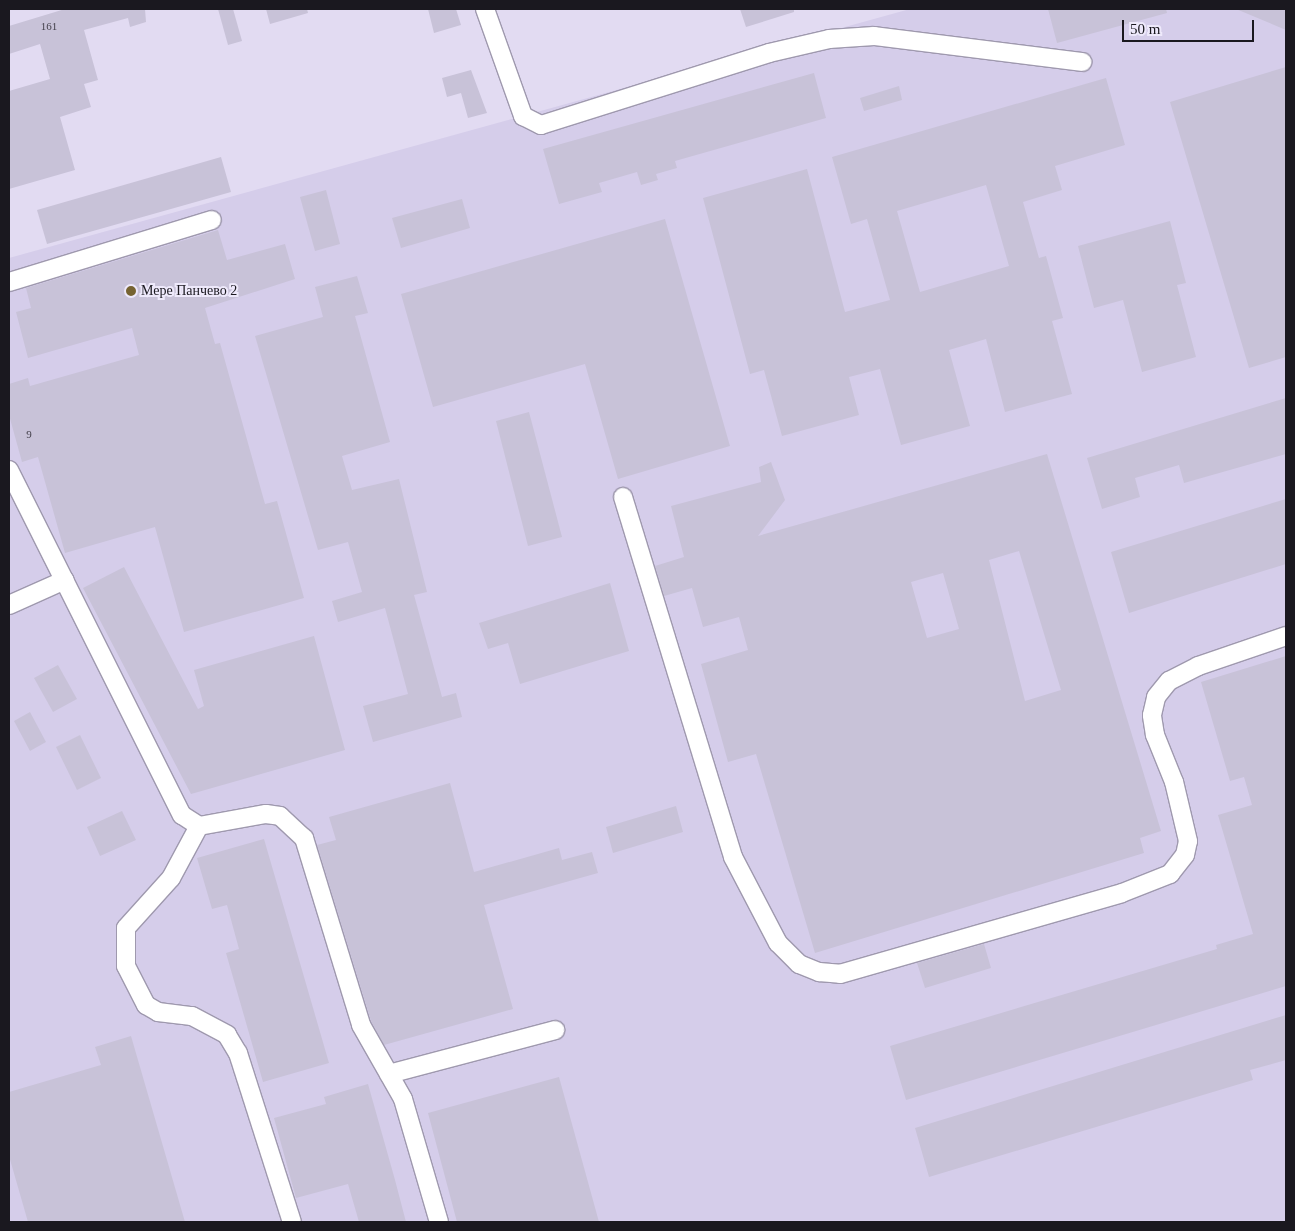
<!DOCTYPE html>
<meta charset="utf-8">
<style>
body{margin:0}
#map{position:relative;width:1295px;height:1231px;overflow:hidden;background:#e2dbf2;font-family:"Times New Roman",serif}
div>[style]{position:absolute}
.built>*{inset:0;background:#d5cdea}
.building>*{inset:0;background:#c8c2d8}
.roads{filter:drop-shadow(1px 0 #9f99ae) drop-shadow(-1px 0 #9f99ae) drop-shadow(0 1px #9f99ae) drop-shadow(0 -1px #9f99ae)}
.minor>*{height:18px;margin:-9px;padding:0 9px;transform-origin:9px;border-radius:9px;background:#fff}
.dots>*{width:14px;height:14px;translate:-50% -50%;box-sizing:border-box;border:2px solid #eee9fb;border-radius:50%}
span{translate:-50% -50%;white-space:nowrap;text-align:center;line-height:1.15;-webkit-text-stroke:4px #eee9fb;paint-order:stroke}
.number-label{font-size:11px;color:#46424d}
.number-label span{-webkit-text-stroke-width:0}
.poi-label{font-size:14px;color:#1a181f}
.left{translate:0 -50%;text-align:left}
.frame{position:absolute;inset:0;border:10px solid #1a181f;pointer-events:none}
.scale{position:absolute;left:1122px;top:20px;width:132px;height:22px;box-sizing:border-box;border:2px solid #1a181f;border-top:0;padding-left:6px;font-size:15px;line-height:18px;white-space:nowrap;color:#1a181f;-webkit-text-stroke:4px #eee9fb;paint-order:stroke}
</style>
<div id="map">
<div class="built">
<div style="clip-path:polygon(910px 9px,1286px 9px,1286px 1222px,9px 1222px,9px 258px)"></div>
</div>
<div class="building">
<div style="clip-path:polygon(65px 9px,145px 9px,146px 22px,130px 27px,128px 18px,84px 30px,98px 80px,84px 84px,91px 107px,60px 117px,75px 170px,9px 189px,9px 91px,50px 79px,40px 44px,9px 54px,9px 26px)"></div>
<div style="clip-path:polygon(218px 9px,233px 9px,242px 41px,228px 45px)"></div>
<div style="clip-path:polygon(266px 9px,307px 9px,308px 13px,270px 24px)"></div>
<div style="clip-path:polygon(428px 9px,456px 9px,461px 25px,434px 33px)"></div>
<div style="clip-path:polygon(740px 9px,794px 9px,794px 12px,746px 27px)"></div>
<div style="clip-path:polygon(1048px 9px,1166px 9px,1167px 13px,1057px 43px)"></div>
<div style="clip-path:polygon(1236px 9px,1286px 9px,1286px 30px)"></div>
<div style="clip-path:polygon(1286px 67px,1286px 357px,1249px 368px,1170px 102px)"></div>
<div style="clip-path:polygon(471px 70px,487px 113px,468px 118px,461px 93px,447px 97px,442px 78px)"></div>
<div style="clip-path:polygon(814px 73px,826px 118px,675px 161px,677px 168px,656px 174px,658px 180px,641px 185px,637px 172px,599px 183px,602px 192px,559px 204px,543px 149px)"></div>
<div style="clip-path:polygon(evenodd,1106px 78px,1125px 145px,1055px 166px,1062px 190px,1023px 202px,1039px 258px,1046px 256px,1063px 318px,1052px 321px,1072px 394px,1005px 412px,986px 339px,949px 350px,970px 426px,901px 445px,880px 369px,849px 377px,859px 415px,782px 436px,764px 370px,750px 374px,703px 198px,807px 169px,845px 312px,890px 300px,867px 219px,851px 224px,832px 157px,1106px 78px,986px 185px,1009px 266px,920px 292px,897px 211px,986px 185px)"></div>
<div style="clip-path:polygon(899px 86px,902px 100px,864px 111px,860px 98px)"></div>
<div style="clip-path:polygon(221px 157px,231px 192px,47px 244px,37px 210px)"></div>
<div style="clip-path:polygon(326px 190px,340px 244px,315px 251px,300px 197px)"></div>
<div style="clip-path:polygon(462px 199px,470px 228px,401px 248px,392px 218px)"></div>
<div style="clip-path:polygon(665px 219px,730px 446px,618px 479px,585px 364px,433px 407px,401px 294px)"></div>
<div style="clip-path:polygon(1170px 221px,1186px 283px,1177px 285px,1196px 357px,1142px 372px,1123px 300px,1094px 308px,1078px 246px)"></div>
<div style="clip-path:polygon(218px 230px,227px 260px,285px 244px,295px 279px,205px 308px,215px 344px,220px 343px,265px 504px,277px 501px,304px 598px,184px 632px,155px 527px,65px 553px,38px 457px,22px 462px,9px 415px,9px 384px,28px 378px,30px 386px,139px 355px,132px 328px,28px 358px,16px 312px,31px 308px,26px 288px)"></div>
<div style="clip-path:polygon(357px 276px,368px 313px,355px 316px,390px 442px,342px 456px,352px 490px,399px 479px,427px 592px,414px 595px,442px 697px,456px 693px,462px 717px,373px 742px,363px 706px,408px 694px,385px 608px,338px 622px,332px 601px,362px 592px,348px 542px,318px 550px,255px 336px,323px 317px,315px 287px)"></div>
<div style="clip-path:polygon(1286px 398px,1286px 454px,1184px 483px,1179px 465px,1135px 478px,1140px 497px,1102px 509px,1087px 458px)"></div>
<div style="clip-path:polygon(529px 412px,562px 537px,528px 546px,496px 421px)"></div>
<div style="clip-path:polygon(evenodd,1047px 454px,1161px 831px,1140px 838px,1144px 853px,815px 953px,756px 754px,728px 762px,701px 664px,748px 650px,739px 617px,703px 627px,692px 588px,664px 596px,655px 566px,684px 557px,671px 506px,761px 482px,759px 467px,771px 462px,785px 500px,758px 536px,1047px 454px,1019px 551px,1061px 690px,1025px 701px,989px 560px,1019px 551px,1047px 454px,943px 573px,959px 629px,927px 638px,911px 582px,943px 573px)"></div>
<div style="clip-path:polygon(1286px 499px,1286px 564px,1129px 613px,1111px 552px)"></div>
<div style="clip-path:polygon(124px 567px,198px 709px,204px 706px,194px 670px,314px 636px,345px 750px,191px 794px,83px 588px)"></div>
<div style="clip-path:polygon(610px 583px,629px 651px,520px 684px,508px 643px,488px 649px,479px 623px)"></div>
<div style="clip-path:polygon(1286px 656px,1286px 986px,906px 1100px,890px 1046px,1217px 949px,1216px 945px,1253px 934px,1218px 815px,1252px 805px,1244px 777px,1230px 781px,1201px 682px)"></div>
<div style="clip-path:polygon(58px 665px,77px 699px,53px 712px,34px 678px)"></div>
<div style="clip-path:polygon(30px 712px,46px 742px,30px 751px,14px 721px)"></div>
<div style="clip-path:polygon(80px 735px,101px 778px,77px 790px,56px 747px)"></div>
<div style="clip-path:polygon(450px 783px,474px 872px,559px 848px,562px 860px,592px 852px,598px 873px,484px 905px,513px 1009px,384px 1045px,371px 1021px,317px 845px,336px 840px,329px 817px)"></div>
<div style="clip-path:polygon(676px 806px,683px 832px,613px 853px,606px 827px)"></div>
<div style="clip-path:polygon(122px 811px,136px 840px,100px 856px,87px 827px)"></div>
<div style="clip-path:polygon(264px 839px,329px 1063px,263px 1082px,226px 953px,239px 949px,227px 905px,212px 909px,197px 858px)"></div>
<div style="clip-path:polygon(984px 944px,991px 968px,925px 988px,917px 963px)"></div>
<div style="clip-path:polygon(1286px 1015px,1286px 1060px,1250px 1070px,1253px 1080px,929px 1177px,915px 1128px)"></div>
<div style="clip-path:polygon(131px 1036px,185px 1222px,28px 1222px,9px 1156px,9px 1092px,101px 1065px,95px 1047px)"></div>
<div style="clip-path:polygon(559px 1077px,599px 1222px,457px 1222px,428px 1113px)"></div>
<div style="clip-path:polygon(368px 1084px,395px 1180px,406px 1222px,359px 1222px,348px 1184px,296px 1198px,274px 1118px,326px 1104px,324px 1097px)"></div>
</div>
<div class="roads">
<div class="minor">
<div style="left:485px;top:9px;width:114px;rotate:70.4deg"></div>
<div style="left:523px;top:116px;width:20px;rotate:27deg"></div>
<div style="left:541px;top:125px;width:239px;rotate:-17.5deg"></div>
<div style="left:769px;top:53px;width:62px;rotate:-13.1deg"></div>
<div style="left:829px;top:39px;width:45px;rotate:-3.8deg"></div>
<div style="left:874px;top:36px;width:210px;rotate:7.1deg"></div>
<div style="left:9px;top:282px;width:212px;rotate:-17deg"></div>
<div style="left:9px;top:470px;width:386px;rotate:63.4deg"></div>
<div style="left:182px;top:815px;width:20px;rotate:33deg"></div>
<div style="left:199px;top:826px;width:68px;rotate:-10.2deg"></div>
<div style="left:266px;top:814px;width:14px;rotate:8deg"></div>
<div style="left:280px;top:816px;width:33px;rotate:43deg"></div>
<div style="left:304px;top:838px;width:195px;rotate:73deg"></div>
<div style="left:361px;top:1025px;width:85px;rotate:60.4deg"></div>
<div style="left:403px;top:1099px;width:128px;rotate:73.7deg"></div>
<div style="left:623px;top:497px;width:376px;rotate:73deg"></div>
<div style="left:733px;top:857px;width:97px;rotate:62.4deg"></div>
<div style="left:778px;top:943px;width:30px;rotate:45deg"></div>
<div style="left:799px;top:964px;width:22px;rotate:22deg"></div>
<div style="left:819px;top:972px;width:21px;rotate:5deg"></div>
<div style="left:840px;top:974px;width:293px;rotate:-16deg"></div>
<div style="left:1122px;top:893px;width:52px;rotate:-21.6deg"></div>
<div style="left:1170px;top:874px;width:24px;rotate:-52deg"></div>
<div style="left:1185px;top:855px;width:14px;rotate:-78deg"></div>
<div style="left:1188px;top:841px;width:61px;rotate:-103.3deg"></div>
<div style="left:1174px;top:782px;width:51px;rotate:-112deg"></div>
<div style="left:1155px;top:735px;width:20px;rotate:-99deg"></div>
<div style="left:1152px;top:715px;width:18px;rotate:-77deg"></div>
<div style="left:1156px;top:697px;width:21px;rotate:-51deg"></div>
<div style="left:1169px;top:681px;width:33px;rotate:-27deg"></div>
<div style="left:1198px;top:666px;width:93px;rotate:-18.8deg"></div>
<div style="left:9px;top:605px;width:61px;rotate:-24.1deg"></div>
<div style="left:199px;top:826px;width:59px;rotate:118.3deg"></div>
<div style="left:171px;top:878px;width:67px;rotate:132deg"></div>
<div style="left:126px;top:928px;width:38px;rotate:90deg"></div>
<div style="left:126px;top:966px;width:44px;rotate:62.9deg"></div>
<div style="left:146px;top:1005px;width:14px;rotate:30deg"></div>
<div style="left:158px;top:1012px;width:34px;rotate:7deg"></div>
<div style="left:192px;top:1016px;width:40px;rotate:28deg"></div>
<div style="left:227px;top:1035px;width:21px;rotate:59deg"></div>
<div style="left:238px;top:1053px;width:177px;rotate:72.3deg"></div>
<div style="left:389px;top:1074px;width:172px;rotate:-14.8deg"></div>
</div>
</div>
<div class="dots">
<div style="left:131px;top:291px;background:#766331"></div>
</div>
<div class="number-label">
<span style="left:49px;top:26px">161</span>
<span style="left:29px;top:434px">9</span>
</div>
<div class="poi-label">
<span class="left" style="left:141px;top:291px">Мере Панчево 2</span>
</div>
<div class="frame"></div>
<div class="scale">50 m</div>
</div>
